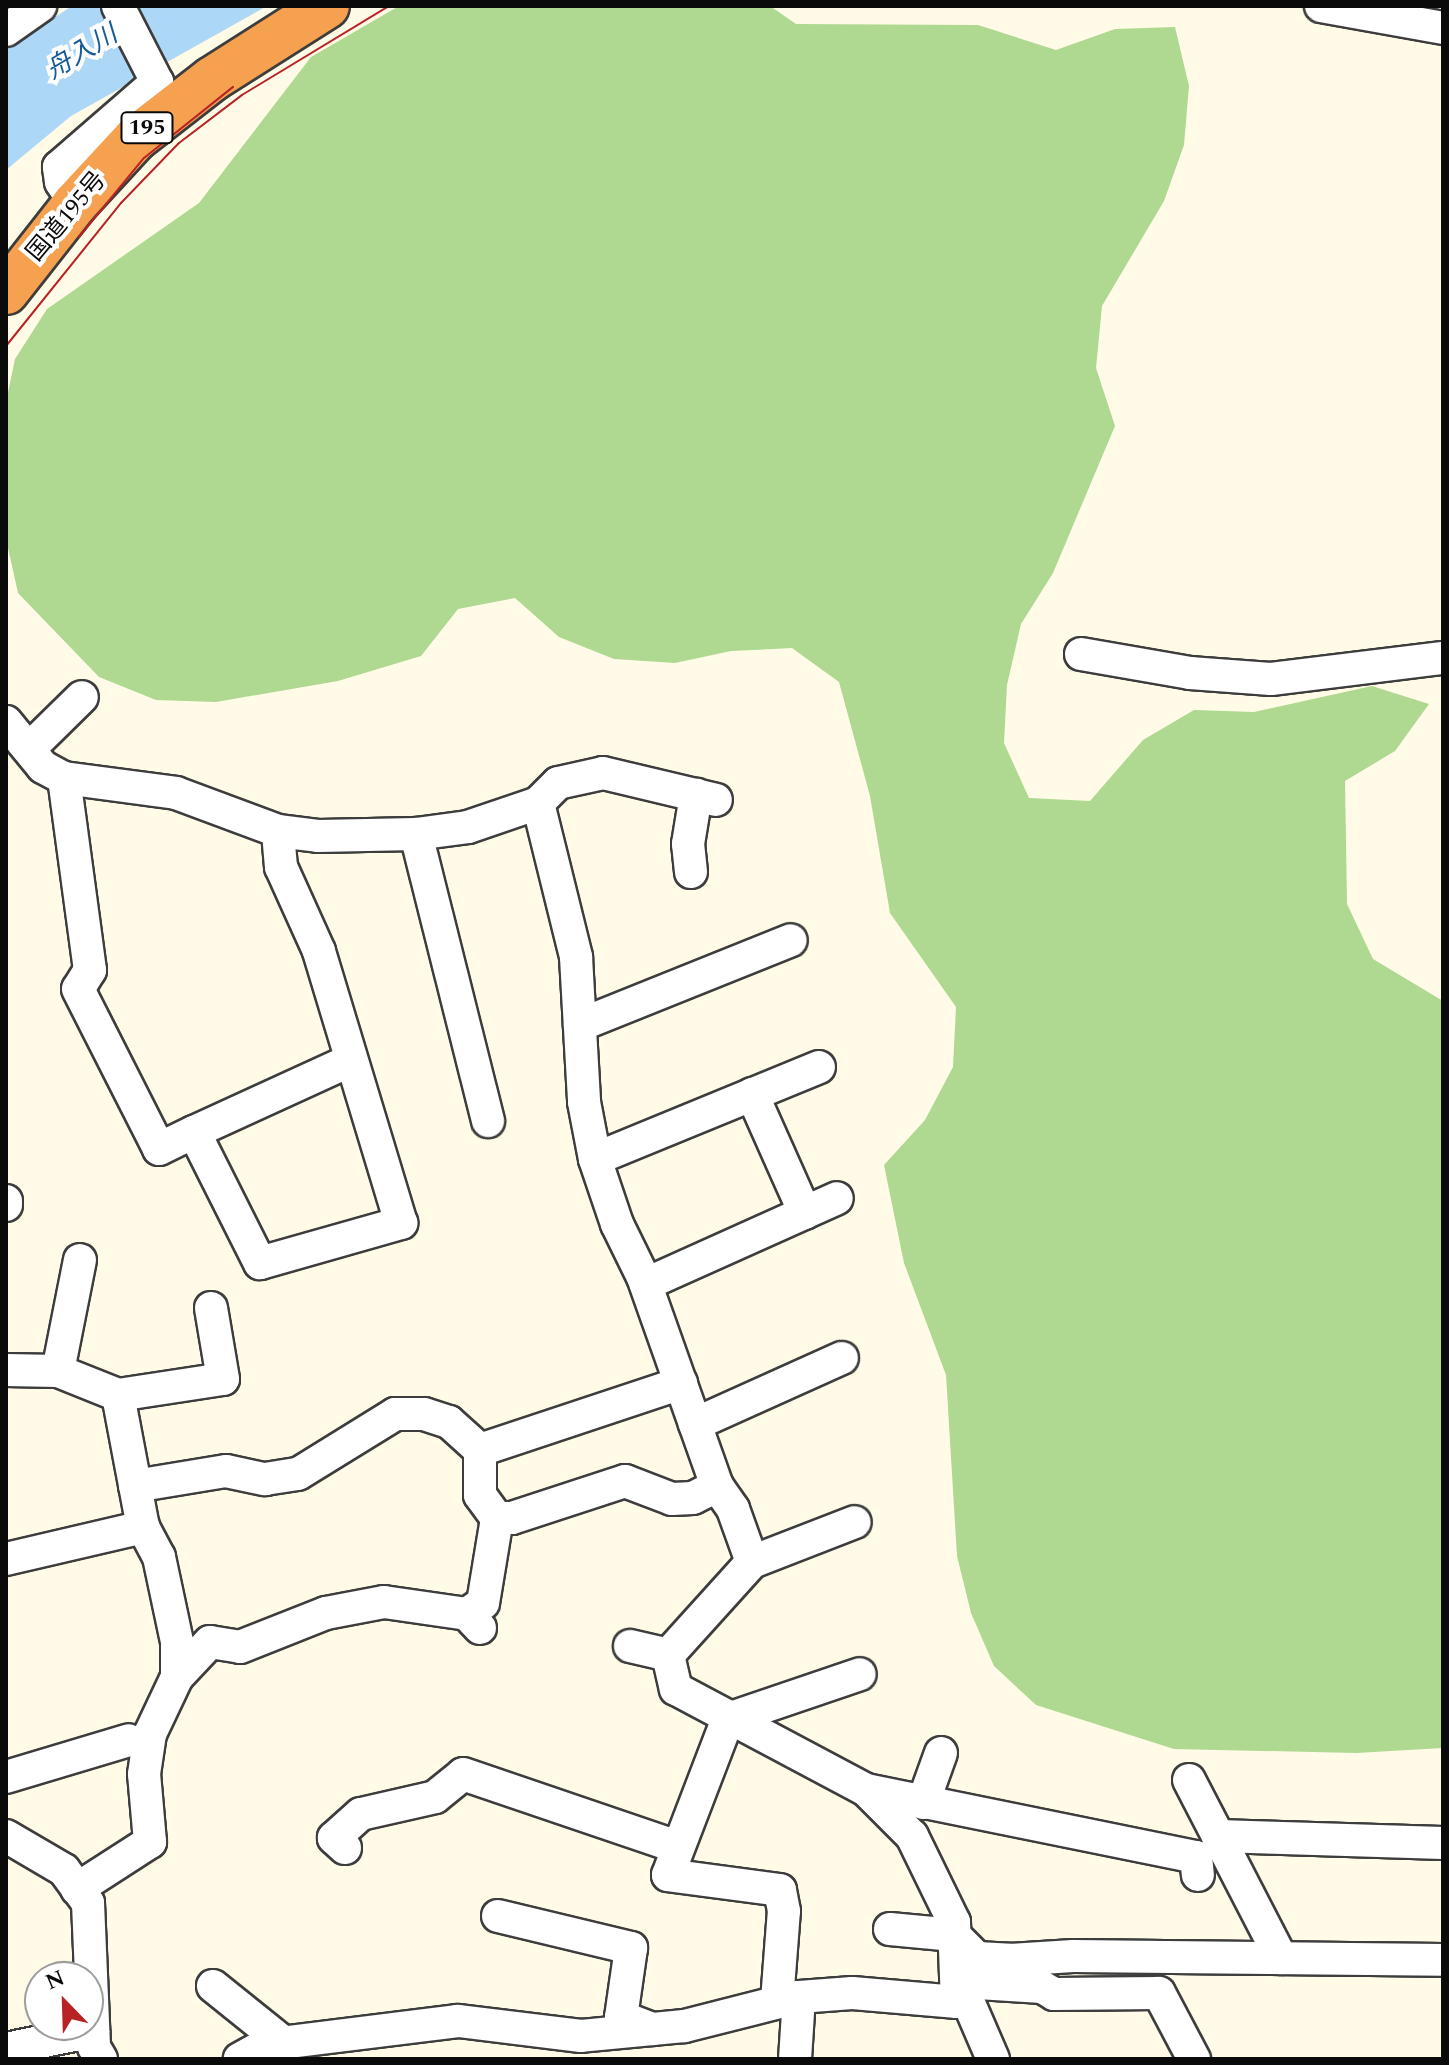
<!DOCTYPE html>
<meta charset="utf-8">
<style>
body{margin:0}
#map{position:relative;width:1449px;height:2065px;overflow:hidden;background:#fffbe6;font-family:Spectral,"Noto Sans JP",serif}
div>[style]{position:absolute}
.forest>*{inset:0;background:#afd891}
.water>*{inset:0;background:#acd7f6}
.roads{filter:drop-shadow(2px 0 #3d3d3d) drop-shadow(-2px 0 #3d3d3d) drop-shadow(0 2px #3d3d3d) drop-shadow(0 -2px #3d3d3d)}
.minor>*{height:32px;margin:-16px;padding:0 16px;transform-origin:16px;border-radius:16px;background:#fff}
.highway>*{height:44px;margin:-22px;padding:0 22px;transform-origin:22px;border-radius:22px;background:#f5a14f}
.tram>*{height:2px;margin:-1px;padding:0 1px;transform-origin:1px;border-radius:1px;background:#b82325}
span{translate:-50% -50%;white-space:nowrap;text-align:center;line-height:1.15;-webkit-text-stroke:8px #fff;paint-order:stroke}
.shield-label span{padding:2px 6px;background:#fff;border:2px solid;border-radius:6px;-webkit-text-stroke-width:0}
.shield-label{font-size:22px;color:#0a0a0a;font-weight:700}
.street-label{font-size:24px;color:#0a0a0a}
.water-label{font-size:26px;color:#155b9a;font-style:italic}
.frame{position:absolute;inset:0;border:8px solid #0a0a0a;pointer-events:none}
.north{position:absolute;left:24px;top:1961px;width:80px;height:80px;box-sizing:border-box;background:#fff;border:2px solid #9d9d9d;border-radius:50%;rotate:337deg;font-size:22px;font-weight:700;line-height:32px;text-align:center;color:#0a0a0a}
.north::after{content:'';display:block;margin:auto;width:28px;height:36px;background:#b82325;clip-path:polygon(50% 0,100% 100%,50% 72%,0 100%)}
</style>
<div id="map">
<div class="forest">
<div style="clip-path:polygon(399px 6px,770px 6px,796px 24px,978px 25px,1056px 50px,1115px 29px,1175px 27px,1189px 86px,1184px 145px,1164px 201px,1102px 306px,1096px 368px,1115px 426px,1053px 573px,1021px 624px,1007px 685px,1004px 743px,1029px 798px,1090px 801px,1143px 740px,1194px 710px,1254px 712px,1372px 686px,1429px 704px,1395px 751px,1345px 781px,1347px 904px,1373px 959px,1443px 1001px,1443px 1748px,1356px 1753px,1174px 1749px,1036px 1705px,994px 1666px,971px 1613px,957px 1556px,946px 1375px,904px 1263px,884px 1165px,925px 1120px,953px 1067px,956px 1007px,890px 913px,870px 796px,839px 682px,792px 648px,731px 651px,675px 663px,614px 659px,559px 637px,515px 598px,458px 609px,421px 656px,338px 681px,216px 702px,156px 700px,99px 677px,18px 593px,6px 539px,6px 402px,15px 359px,47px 309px,199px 203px,311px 57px)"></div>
</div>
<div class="water">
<div style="clip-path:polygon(72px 6px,267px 6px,71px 116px,6px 170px,6px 49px)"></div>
</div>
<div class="roads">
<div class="minor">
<div style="left:1321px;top:6px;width:124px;rotate:10.2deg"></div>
<div style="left:6px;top:30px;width:42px;rotate:-35.2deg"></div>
<div style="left:75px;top:204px;width:26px;rotate:-122deg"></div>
<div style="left:61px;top:182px;width:15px;rotate:-98deg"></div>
<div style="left:59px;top:167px;width:130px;rotate:-40.9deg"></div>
<div style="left:157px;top:82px;width:85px;rotate:-117.2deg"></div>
<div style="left:1081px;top:654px;width:111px;rotate:9.9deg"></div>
<div style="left:1190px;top:673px;width:81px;rotate:4.2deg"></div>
<div style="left:1271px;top:679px;width:173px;rotate:-7deg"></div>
<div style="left:6px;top:722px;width:58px;rotate:50.6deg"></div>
<div style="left:43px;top:767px;width:24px;rotate:28deg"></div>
<div style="left:64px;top:778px;width:113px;rotate:7.6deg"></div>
<div style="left:176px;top:793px;width:109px;rotate:20.4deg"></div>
<div style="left:278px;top:831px;width:40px;rotate:7.1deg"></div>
<div style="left:318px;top:836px;width:98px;rotate:-1.2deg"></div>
<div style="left:416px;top:834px;width:52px;rotate:-7.7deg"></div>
<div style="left:468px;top:827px;width:74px;rotate:-18.9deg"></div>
<div style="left:538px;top:803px;width:159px;rotate:76.1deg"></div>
<div style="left:576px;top:957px;width:145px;rotate:86.8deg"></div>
<div style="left:584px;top:1102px;width:58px;rotate:79.1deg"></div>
<div style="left:595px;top:1159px;width:69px;rotate:71.3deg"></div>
<div style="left:617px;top:1224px;width:59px;rotate:63.9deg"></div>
<div style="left:643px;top:1277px;width:222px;rotate:70.5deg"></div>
<div style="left:717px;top:1486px;width:28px;rotate:55deg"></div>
<div style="left:733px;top:1509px;width:56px;rotate:70.3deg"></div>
<div style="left:752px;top:1562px;width:125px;rotate:132.1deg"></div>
<div style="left:668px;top:1655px;width:35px;rotate:77deg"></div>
<div style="left:676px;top:1689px;width:215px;rotate:28deg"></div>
<div style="left:866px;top:1790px;width:65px;rotate:45deg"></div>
<div style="left:912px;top:1836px;width:96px;rotate:64deg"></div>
<div style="left:954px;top:1922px;width:80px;rotate:87.9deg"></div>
<div style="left:957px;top:2002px;width:105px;rotate:-175.1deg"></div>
<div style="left:852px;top:1993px;width:53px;rotate:175.7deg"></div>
<div style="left:799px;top:1997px;width:119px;rotate:165.8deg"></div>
<div style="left:684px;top:2026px;width:103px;rotate:174.5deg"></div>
<div style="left:581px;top:2036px;width:124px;rotate:-173deg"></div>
<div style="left:458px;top:2021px;width:194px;rotate:172.9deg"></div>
<div style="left:265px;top:2045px;width:29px;rotate:151deg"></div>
<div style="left:29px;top:749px;width:74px;rotate:-44.5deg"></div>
<div style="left:64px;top:778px;width:194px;rotate:82.3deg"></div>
<div style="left:90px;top:970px;width:22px;rotate:122deg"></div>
<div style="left:78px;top:989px;width:179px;rotate:63.1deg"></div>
<div style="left:159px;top:1149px;width:39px;rotate:-26deg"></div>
<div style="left:194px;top:1132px;width:147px;rotate:63.3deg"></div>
<div style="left:260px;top:1263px;width:147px;rotate:-15.8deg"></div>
<div style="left:401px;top:1223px;width:284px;rotate:-106.8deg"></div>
<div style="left:319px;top:951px;width:92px;rotate:-114.3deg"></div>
<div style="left:281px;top:867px;width:36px;rotate:-95deg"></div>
<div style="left:538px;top:803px;width:28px;rotate:-45deg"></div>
<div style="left:558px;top:783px;width:46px;rotate:-12.5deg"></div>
<div style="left:603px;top:773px;width:116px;rotate:13.4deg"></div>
<div style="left:416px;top:834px;width:296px;rotate:75.9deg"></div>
<div style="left:691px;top:872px;width:28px;rotate:-96deg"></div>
<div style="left:688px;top:844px;width:50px;rotate:-80.7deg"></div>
<div style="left:580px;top:1025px;width:227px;rotate:-21.9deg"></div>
<div style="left:752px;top:1094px;width:130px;rotate:66deg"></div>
<div style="left:194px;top:1132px;width:170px;rotate:-24.6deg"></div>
<div style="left:595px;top:1159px;width:242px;rotate:-22.3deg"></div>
<div style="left:6px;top:1201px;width:4px;rotate:90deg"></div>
<div style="left:646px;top:1284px;width:209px;rotate:-24.2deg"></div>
<div style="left:6px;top:1370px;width:52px;rotate:1.1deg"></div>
<div style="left:58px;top:1371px;width:65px;rotate:21.8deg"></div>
<div style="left:118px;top:1395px;width:134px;rotate:79.3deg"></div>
<div style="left:143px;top:1527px;width:34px;rotate:62deg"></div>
<div style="left:159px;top:1557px;width:87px;rotate:78deg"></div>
<div style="left:177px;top:1642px;width:35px;rotate:90deg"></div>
<div style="left:177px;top:1677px;width:48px;rotate:-46.7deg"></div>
<div style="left:210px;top:1642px;width:30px;rotate:9deg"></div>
<div style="left:240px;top:1647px;width:92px;rotate:-21.6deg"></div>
<div style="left:326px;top:1613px;width:59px;rotate:-10.7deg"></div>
<div style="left:384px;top:1602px;width:84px;rotate:8.2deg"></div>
<div style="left:467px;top:1614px;width:19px;rotate:47deg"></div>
<div style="left:58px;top:1371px;width:113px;rotate:-78.8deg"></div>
<div style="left:118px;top:1395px;width:106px;rotate:-8.7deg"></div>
<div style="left:223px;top:1379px;width:72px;rotate:-99.6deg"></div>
<div style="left:695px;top:1424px;width:161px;rotate:-24.2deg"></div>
<div style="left:480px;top:1450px;width:45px;rotate:90deg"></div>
<div style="left:480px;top:1495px;width:29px;rotate:54deg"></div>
<div style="left:497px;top:1518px;width:15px"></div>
<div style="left:512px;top:1518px;width:119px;rotate:-18.1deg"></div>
<div style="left:625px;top:1481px;width:50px;rotate:21deg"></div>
<div style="left:672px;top:1499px;width:21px;rotate:-3deg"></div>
<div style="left:693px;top:1498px;width:27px;rotate:-27deg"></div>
<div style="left:135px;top:1486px;width:92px;rotate:-9.4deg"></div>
<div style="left:226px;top:1471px;width:40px;rotate:12deg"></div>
<div style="left:265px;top:1479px;width:33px;rotate:-9deg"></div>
<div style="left:298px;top:1474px;width:114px;rotate:-31.7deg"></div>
<div style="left:395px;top:1414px;width:29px"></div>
<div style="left:424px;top:1414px;width:26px;rotate:18deg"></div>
<div style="left:449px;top:1422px;width:42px;rotate:42.1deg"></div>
<div style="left:480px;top:1450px;width:212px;rotate:-18.4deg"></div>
<div style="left:6px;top:1559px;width:141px;rotate:-13.1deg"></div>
<div style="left:752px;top:1562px;width:110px;rotate:-21.2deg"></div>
<div style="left:467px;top:1614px;width:19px;rotate:-35deg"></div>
<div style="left:483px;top:1603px;width:86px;rotate:-80.6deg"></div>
<div style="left:630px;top:1646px;width:39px;rotate:13deg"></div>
<div style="left:6px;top:1777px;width:128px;rotate:-16.7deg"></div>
<div style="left:1189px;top:1780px;width:63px;rotate:62.6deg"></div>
<div style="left:866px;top:1790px;width:337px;rotate:11.5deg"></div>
<div style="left:1196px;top:1857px;width:18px;rotate:84deg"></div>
<div style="left:923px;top:1803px;width:53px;rotate:-70.2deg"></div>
<div style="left:6px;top:1836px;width:67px;rotate:30.4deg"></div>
<div style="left:64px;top:1870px;width:41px;rotate:54deg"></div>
<div style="left:88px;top:1903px;width:144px;rotate:87.6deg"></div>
<div style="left:94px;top:2047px;width:14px;rotate:60deg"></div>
<div style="left:345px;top:1848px;width:15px;rotate:-138deg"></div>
<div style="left:334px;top:1838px;width:36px;rotate:-42deg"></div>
<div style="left:361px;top:1814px;width:76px;rotate:-12.9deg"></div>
<div style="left:435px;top:1797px;width:36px;rotate:-39deg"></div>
<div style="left:463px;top:1774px;width:227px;rotate:18.8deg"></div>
<div style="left:77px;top:1889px;width:87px;rotate:-32.8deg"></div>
<div style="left:150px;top:1842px;width:68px;rotate:-95deg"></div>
<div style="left:144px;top:1774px;width:40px;rotate:-81.5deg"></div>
<div style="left:150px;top:1734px;width:63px;rotate:-64.7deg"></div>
<div style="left:498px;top:1916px;width:137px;rotate:13.5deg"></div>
<div style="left:631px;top:1948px;width:70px;rotate:98.2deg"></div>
<div style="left:621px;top:2017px;width:34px;rotate:21deg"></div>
<div style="left:890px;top:1929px;width:64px;rotate:5.4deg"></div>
<div style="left:954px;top:1935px;width:33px;rotate:45deg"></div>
<div style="left:977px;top:1958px;width:33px;rotate:3deg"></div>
<div style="left:1010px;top:1960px;width:63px;rotate:-3.6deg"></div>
<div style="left:1073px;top:1956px;width:370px;rotate:0.6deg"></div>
<div style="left:977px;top:1958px;width:25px;rotate:88deg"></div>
<div style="left:978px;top:1983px;width:64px;rotate:3.6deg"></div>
<div style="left:1042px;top:1987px;width:14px;rotate:30deg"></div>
<div style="left:1054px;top:1994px;width:105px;rotate:-0.5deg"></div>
<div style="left:1159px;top:1993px;width:75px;rotate:62.1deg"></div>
<div style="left:1281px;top:1958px;width:137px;rotate:-117.3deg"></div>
<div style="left:1218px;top:1836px;width:225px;rotate:1.8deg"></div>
<div style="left:213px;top:1986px;width:91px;rotate:38.8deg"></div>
<div style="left:777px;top:2001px;width:90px;rotate:-85.6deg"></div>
<div style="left:784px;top:1911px;width:21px;rotate:-101deg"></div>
<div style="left:780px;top:1890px;width:113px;rotate:-172.4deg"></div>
<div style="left:668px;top:1875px;width:167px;rotate:-69deg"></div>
<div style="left:728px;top:1719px;width:139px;rotate:-18.8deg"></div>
<div style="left:968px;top:2001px;width:63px;rotate:66.7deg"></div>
<div style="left:6px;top:2049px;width:89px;rotate:-11.7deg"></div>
<div style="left:795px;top:2059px;width:62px;rotate:-86.3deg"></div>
</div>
<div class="highway">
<div style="left:6px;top:292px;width:112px;rotate:-51.9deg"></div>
<div style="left:75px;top:204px;width:90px;rotate:-47.3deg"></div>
<div style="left:136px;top:138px;width:96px;rotate:-37.8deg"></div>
<div style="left:212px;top:79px;width:136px;rotate:-32.4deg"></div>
</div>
</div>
<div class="tram">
<div style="left:79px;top:237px;width:102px;rotate:-50.6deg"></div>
<div style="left:144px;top:158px;width:114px;rotate:-38.6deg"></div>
<div style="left:6px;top:346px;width:184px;rotate:-51.2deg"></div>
<div style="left:121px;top:203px;width:83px;rotate:-46deg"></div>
<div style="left:179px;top:143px;width:79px;rotate:-37.3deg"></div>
<div style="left:242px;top:95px;width:172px;rotate:-31.2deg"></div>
</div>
<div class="shield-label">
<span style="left:147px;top:128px">195</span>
</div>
<div class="street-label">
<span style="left:67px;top:217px;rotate:-50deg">国道195号</span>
</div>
<div class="water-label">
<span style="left:82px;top:53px;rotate:-31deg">舟入川</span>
</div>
<div class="frame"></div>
<div class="north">N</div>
</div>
